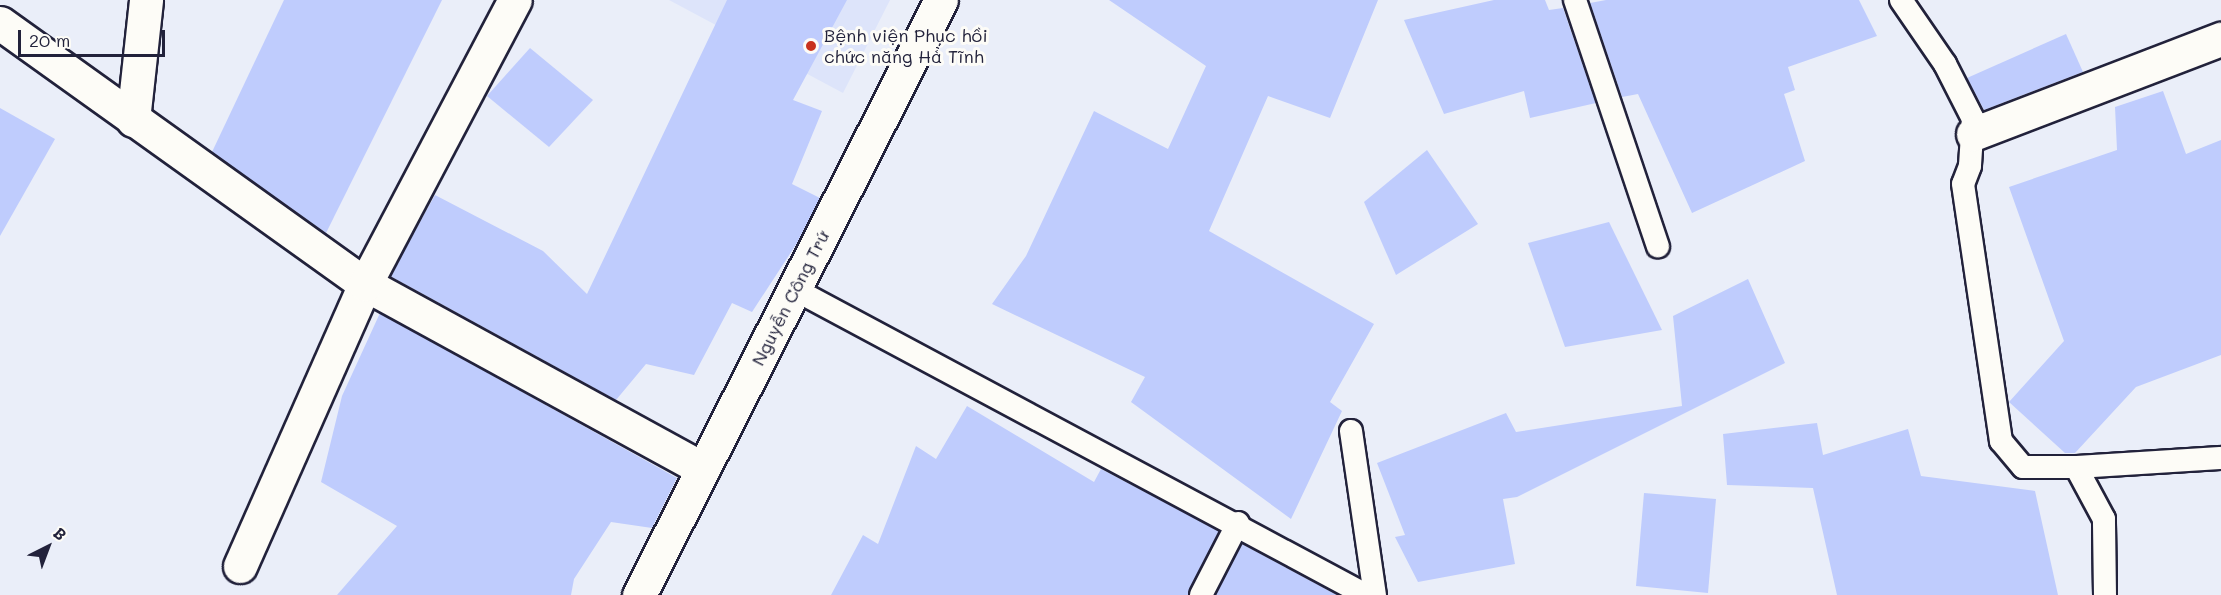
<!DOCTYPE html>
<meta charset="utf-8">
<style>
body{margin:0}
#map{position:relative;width:2221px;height:595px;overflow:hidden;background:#eaeef9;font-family:Mali,sans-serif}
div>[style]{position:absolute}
.built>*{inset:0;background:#dde4fa}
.building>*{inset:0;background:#bfccfd}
.roads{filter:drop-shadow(2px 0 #22223b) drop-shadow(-2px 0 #22223b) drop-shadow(0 2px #22223b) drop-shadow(0 -2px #22223b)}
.lane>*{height:22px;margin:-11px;padding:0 11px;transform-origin:11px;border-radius:11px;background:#fdfcf7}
.street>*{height:33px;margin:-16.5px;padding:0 16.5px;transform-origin:16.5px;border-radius:16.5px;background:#fdfcf7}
.secondary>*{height:33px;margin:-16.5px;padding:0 16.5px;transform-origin:16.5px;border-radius:16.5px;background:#fdfcf7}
.dots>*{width:16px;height:16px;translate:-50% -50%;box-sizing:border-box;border:3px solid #fdfcf7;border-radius:50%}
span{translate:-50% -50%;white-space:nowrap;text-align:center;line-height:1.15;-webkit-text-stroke:6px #fdfcf7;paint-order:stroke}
.poi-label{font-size:18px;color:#22223b}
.left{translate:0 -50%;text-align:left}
.street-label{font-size:18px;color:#22223b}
.north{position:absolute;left:18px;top:517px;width:60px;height:60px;-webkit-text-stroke:4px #fdfcf7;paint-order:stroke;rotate:42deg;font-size:16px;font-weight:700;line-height:24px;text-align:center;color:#22223b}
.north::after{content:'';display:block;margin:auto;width:21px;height:27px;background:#22223b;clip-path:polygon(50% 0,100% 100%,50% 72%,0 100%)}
.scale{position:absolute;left:18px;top:30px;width:147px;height:27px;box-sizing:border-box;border:3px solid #22223b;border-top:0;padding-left:8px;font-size:18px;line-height:21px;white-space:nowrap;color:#22223b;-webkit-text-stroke:4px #fdfcf7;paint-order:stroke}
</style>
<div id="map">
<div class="built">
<div style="clip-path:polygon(669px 0,890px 0,843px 93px)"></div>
</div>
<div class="building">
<div style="clip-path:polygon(284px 0,442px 0,326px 233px,212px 152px)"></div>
<div style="clip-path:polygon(727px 0,847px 0,793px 100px,822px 111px,792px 184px,820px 198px,797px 243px,752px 312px,732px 303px,694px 375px,646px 364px,616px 400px,390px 276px,435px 195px,543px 251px,587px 294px)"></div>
<div style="clip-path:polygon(1109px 0,1378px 0,1330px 118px,1268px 96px,1209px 231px,1374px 324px,1330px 402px,1342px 411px,1291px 519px,1131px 402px,1145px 377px,992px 304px,1026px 256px,1094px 111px,1168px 149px,1206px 66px)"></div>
<div style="clip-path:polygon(1494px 0,1545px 0,1549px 10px,1563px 8px,1596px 103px,1530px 118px,1524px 91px,1444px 114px,1404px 20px)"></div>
<div style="clip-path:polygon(1606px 0,1859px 0,1877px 36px,1788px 67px,1795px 90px,1784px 94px,1805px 161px,1692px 213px,1638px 94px,1622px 97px,1590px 3px)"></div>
<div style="clip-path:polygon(2066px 34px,2083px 72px,1984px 110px,1967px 78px)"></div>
<div style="clip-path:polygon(530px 48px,593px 100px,549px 147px,487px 96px)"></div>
<div style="clip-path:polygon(2163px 91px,2186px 154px,2221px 140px,2221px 355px,2136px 387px,2075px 453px,2065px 453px,2009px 402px,2064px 341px,2009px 187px,2117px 150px,2115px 107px)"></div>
<div style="clip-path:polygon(0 108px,55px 139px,0 236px)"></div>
<div style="clip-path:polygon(1427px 150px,1478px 224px,1396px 275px,1364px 202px)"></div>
<div style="clip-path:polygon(1609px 222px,1662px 330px,1565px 347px,1528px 243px)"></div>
<div style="clip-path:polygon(1748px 279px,1785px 363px,1517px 497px,1503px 499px,1515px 564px,1418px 582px,1395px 537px,1405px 535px,1377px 463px,1506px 413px,1516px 432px,1682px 406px,1673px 316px)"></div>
<div style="clip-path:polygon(380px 313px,677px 478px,652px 528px,611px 522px,574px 579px,571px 595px,337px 595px,397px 526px,321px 482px,342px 396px)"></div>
<div style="clip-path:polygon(967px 406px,1094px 482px,1101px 469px,1219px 531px,1188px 595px,831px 595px,863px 535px,878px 544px,916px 446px,936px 459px)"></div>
<div style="clip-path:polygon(1817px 423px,1823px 455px,1908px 429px,1921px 476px,2035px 491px,2058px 595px,1837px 595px,1813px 488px,1727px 485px,1723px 434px)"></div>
<div style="clip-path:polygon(1644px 493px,1716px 499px,1708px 593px,1636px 586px)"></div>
<div style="clip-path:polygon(1242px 544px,1337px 595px,1216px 595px)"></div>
</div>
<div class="roads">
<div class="lane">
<div style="left:1575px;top:0;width:260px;rotate:71.4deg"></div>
<div style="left:1901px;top:0;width:78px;rotate:55.5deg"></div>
<div style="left:1945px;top:64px;width:62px;rotate:63deg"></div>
<div style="left:1973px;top:119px;width:47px;rotate:93.7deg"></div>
<div style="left:1970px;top:166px;width:19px;rotate:111deg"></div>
<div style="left:1963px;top:184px;width:260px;rotate:81.6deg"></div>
<div style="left:2001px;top:441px;width:34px;rotate:50deg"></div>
<div style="left:2023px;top:467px;width:53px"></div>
<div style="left:794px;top:289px;width:649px;rotate:28.15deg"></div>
<div style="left:1351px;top:431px;width:166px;rotate:81.7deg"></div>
<div style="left:1201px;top:595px;width:81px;rotate:-62.8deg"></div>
<div style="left:2105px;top:595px;width:76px;rotate:-90.8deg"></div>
<div style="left:2104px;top:519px;width:59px;rotate:-118.3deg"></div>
<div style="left:2076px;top:467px;width:145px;rotate:-3.6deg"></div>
</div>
<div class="street">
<div style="left:0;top:23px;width:449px;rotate:35.6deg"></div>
<div style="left:365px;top:284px;width:385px;rotate:28.7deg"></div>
<div style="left:133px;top:120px;width:121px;rotate:-83.8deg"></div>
<div style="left:1973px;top:134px;width:266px;rotate:-21deg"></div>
<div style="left:240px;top:566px;width:308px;rotate:-66.1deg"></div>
<div style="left:365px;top:284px;width:321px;rotate:-62.2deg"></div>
</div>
<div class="secondary">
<div style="left:639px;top:595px;width:667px;rotate:-63.09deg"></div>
</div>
</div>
<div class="dots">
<div style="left:811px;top:46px;background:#c8321e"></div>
</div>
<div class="poi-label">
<span class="left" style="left:824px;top:46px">Bệnh viện Phục hồi<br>chức năng Hà Tĩnh</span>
</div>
<div class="street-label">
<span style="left:790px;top:298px;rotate:-63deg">Nguyễn Công Trứ</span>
</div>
<div class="north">B</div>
<div class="scale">20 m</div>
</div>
